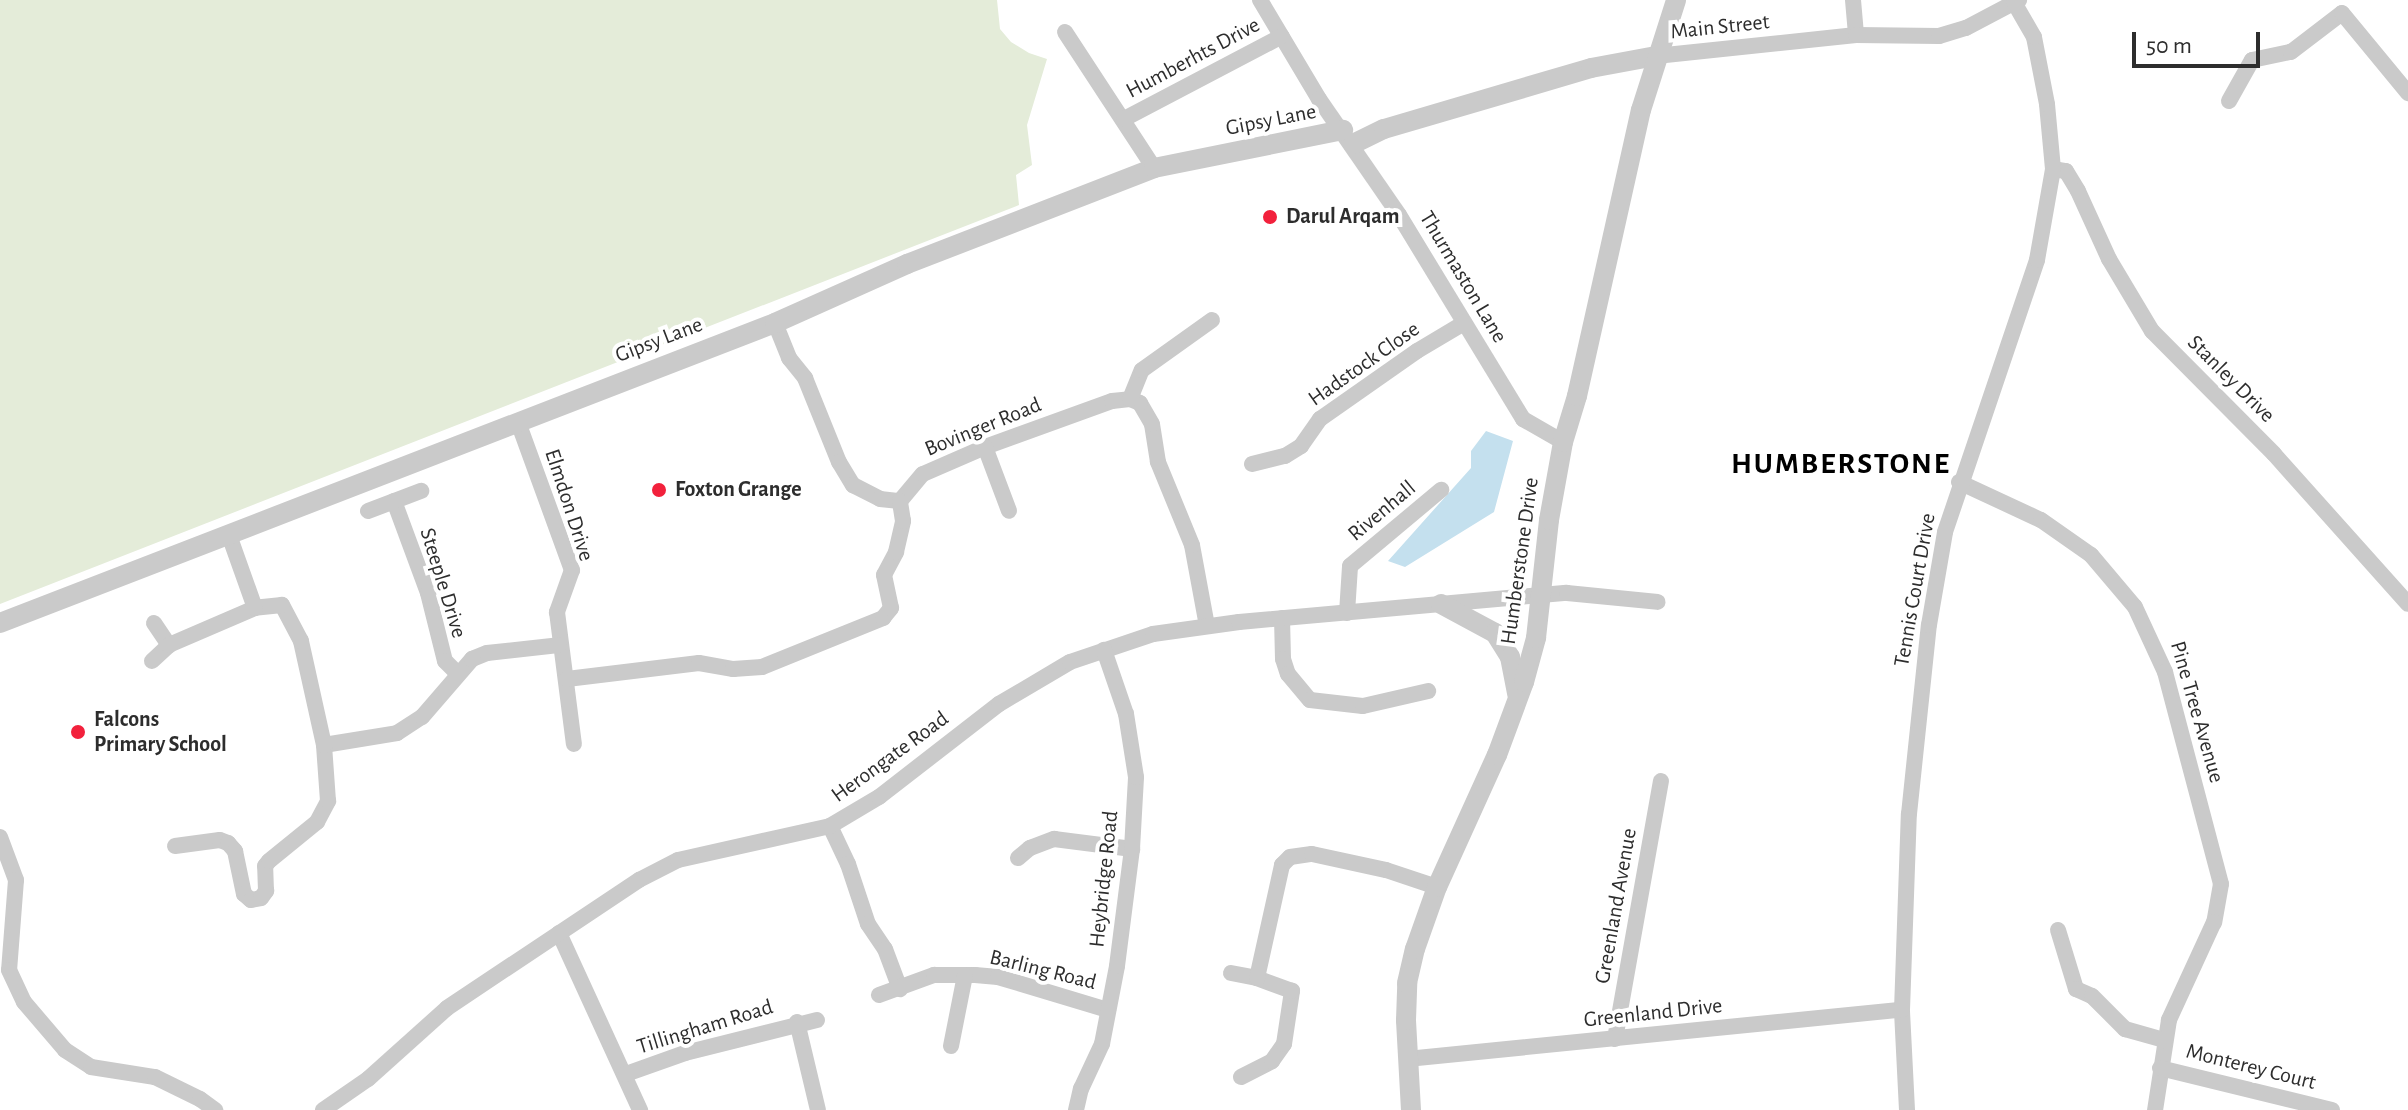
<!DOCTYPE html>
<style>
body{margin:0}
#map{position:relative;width:2408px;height:1110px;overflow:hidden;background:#fff;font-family:"Alegreya Sans",sans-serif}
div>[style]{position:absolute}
.green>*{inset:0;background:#e4ecd9}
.water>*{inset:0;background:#c4e0ee}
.minor>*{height:16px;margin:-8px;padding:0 8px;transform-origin:8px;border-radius:8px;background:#cacaca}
.tertiary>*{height:20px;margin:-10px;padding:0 10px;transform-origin:10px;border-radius:10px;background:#cacaca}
.dots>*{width:22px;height:22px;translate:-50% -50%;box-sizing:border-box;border:4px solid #fff;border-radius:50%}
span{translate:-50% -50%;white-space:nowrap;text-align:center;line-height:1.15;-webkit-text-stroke:8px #fff;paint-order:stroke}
.street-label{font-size:22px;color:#2d2d2d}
.poi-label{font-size:22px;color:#2d2d2d;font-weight:700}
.left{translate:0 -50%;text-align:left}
.district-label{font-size:30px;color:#000;font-weight:700;letter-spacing:2px}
.scale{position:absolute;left:2132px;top:32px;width:128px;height:36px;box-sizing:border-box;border:4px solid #2d2d2d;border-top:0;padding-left:10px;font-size:24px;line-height:28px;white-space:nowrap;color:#2d2d2d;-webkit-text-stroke:6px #fff;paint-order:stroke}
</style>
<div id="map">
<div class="green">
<div style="clip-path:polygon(0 0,997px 0,1000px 29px,1011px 42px,1029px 53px,1047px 59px,1027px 125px,1032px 165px,1016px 175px,1019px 205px,0 604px)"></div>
</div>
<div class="water">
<div style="clip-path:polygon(1486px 431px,1513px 441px,1494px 512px,1405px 567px,1388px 561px,1471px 468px,1471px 451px)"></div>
</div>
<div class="minor">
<div style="left:1260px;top:0;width:115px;rotate:59.2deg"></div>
<div style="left:1319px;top:99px;width:141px;rotate:55.4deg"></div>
<div style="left:1399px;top:215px;width:239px;rotate:58.7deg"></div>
<div style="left:1523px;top:419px;width:46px;rotate:29.9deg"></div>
<div style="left:1853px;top:0;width:35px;rotate:85deg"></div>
<div style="left:1065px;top:32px;width:163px;rotate:56.8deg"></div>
<div style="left:1656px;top:56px;width:201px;rotate:-6deg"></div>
<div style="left:1856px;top:35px;width:83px;rotate:0.7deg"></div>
<div style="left:1939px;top:36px;width:28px;rotate:-17deg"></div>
<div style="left:1966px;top:28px;width:60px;rotate:-27.8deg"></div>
<div style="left:2229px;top:101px;width:47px;rotate:-60.7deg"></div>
<div style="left:2252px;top:60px;width:40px;rotate:-12deg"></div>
<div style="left:2291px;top:52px;width:64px;rotate:-37.4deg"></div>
<div style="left:2342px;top:13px;width:104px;rotate:50.5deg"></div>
<div style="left:1124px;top:119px;width:178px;rotate:-27.7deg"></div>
<div style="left:2053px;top:169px;width:13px;rotate:9deg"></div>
<div style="left:2066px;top:171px;width:23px;rotate:59deg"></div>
<div style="left:2078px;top:191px;width:75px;rotate:65.5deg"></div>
<div style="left:2109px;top:259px;width:84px;rotate:59.2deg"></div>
<div style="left:2152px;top:331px;width:173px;rotate:45.2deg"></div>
<div style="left:2274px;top:454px;width:201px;rotate:48.2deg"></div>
<div style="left:775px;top:323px;width:38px;rotate:68deg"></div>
<div style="left:789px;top:358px;width:26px;rotate:51deg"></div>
<div style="left:805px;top:378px;width:91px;rotate:68deg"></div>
<div style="left:839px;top:462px;width:27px;rotate:59deg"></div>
<div style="left:853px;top:485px;width:30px;rotate:27deg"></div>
<div style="left:880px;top:499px;width:20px;rotate:6deg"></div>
<div style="left:900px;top:501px;width:35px;rotate:-50deg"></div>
<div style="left:923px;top:474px;width:68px;rotate:-23.5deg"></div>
<div style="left:985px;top:447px;width:135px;rotate:-19.9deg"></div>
<div style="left:1112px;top:401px;width:18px;rotate:-6deg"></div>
<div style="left:518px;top:422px;width:158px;rotate:70deg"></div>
<div style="left:572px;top:570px;width:45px;rotate:109.7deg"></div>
<div style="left:557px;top:612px;width:133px;rotate:82.7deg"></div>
<div style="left:985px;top:447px;width:68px;rotate:69.4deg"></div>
<div style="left:1252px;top:464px;width:34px;rotate:-14deg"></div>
<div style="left:1285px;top:456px;width:19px;rotate:-32deg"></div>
<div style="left:1301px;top:446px;width:33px;rotate:-55deg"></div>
<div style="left:1320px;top:419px;width:118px;rotate:-35deg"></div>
<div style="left:1417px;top:351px;width:55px;rotate:-30.8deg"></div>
<div style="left:1959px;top:482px;width:90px;rotate:24.9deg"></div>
<div style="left:2041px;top:520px;width:61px;rotate:35deg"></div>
<div style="left:2091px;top:555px;width:68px;rotate:49.8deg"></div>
<div style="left:2135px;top:607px;width:72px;rotate:65.2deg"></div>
<div style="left:2165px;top:672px;width:219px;rotate:75.2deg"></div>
<div style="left:2221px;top:884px;width:39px;rotate:100deg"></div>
<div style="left:2214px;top:922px;width:108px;rotate:114.7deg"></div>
<div style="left:2169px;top:1020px;width:91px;rotate:98.8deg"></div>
<div style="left:394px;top:501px;width:98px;rotate:69.7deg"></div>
<div style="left:428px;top:593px;width:70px;rotate:76deg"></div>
<div style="left:445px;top:661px;width:17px;rotate:45deg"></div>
<div style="left:368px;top:511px;width:57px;rotate:-20.7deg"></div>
<div style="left:1347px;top:613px;width:47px;rotate:-86.3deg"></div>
<div style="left:1350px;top:566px;width:119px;rotate:-39.9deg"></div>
<div style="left:1282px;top:618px;width:41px;rotate:88.6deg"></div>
<div style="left:1283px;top:659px;width:16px;rotate:72deg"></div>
<div style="left:1288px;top:674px;width:34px;rotate:50deg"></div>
<div style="left:1310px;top:700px;width:53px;rotate:6.5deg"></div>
<div style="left:1363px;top:706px;width:67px;rotate:-13deg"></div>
<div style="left:154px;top:623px;width:27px;rotate:56deg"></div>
<div style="left:1207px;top:626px;width:82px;rotate:-100.5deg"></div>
<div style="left:1192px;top:545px;width:90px;rotate:-112.3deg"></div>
<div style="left:1158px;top:462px;width:38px;rotate:-99deg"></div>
<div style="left:1152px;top:424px;width:24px;rotate:-120deg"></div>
<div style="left:1140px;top:403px;width:11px;rotate:-158deg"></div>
<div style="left:1130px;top:399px;width:31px;rotate:-68deg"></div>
<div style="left:1142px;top:370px;width:86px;rotate:-35.5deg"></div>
<div style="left:152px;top:661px;width:23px;rotate:-43deg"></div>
<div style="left:169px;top:645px;width:94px;rotate:-23.3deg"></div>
<div style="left:567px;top:679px;width:133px;rotate:-6.9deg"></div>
<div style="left:699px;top:663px;width:35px;rotate:10deg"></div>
<div style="left:733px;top:669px;width:29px;rotate:-4deg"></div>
<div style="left:762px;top:667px;width:131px;rotate:-22deg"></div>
<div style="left:883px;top:618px;width:13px;rotate:-51deg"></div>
<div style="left:891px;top:608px;width:34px;rotate:-102deg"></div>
<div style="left:884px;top:575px;width:26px;rotate:-62deg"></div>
<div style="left:896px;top:552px;width:32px;rotate:-77deg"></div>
<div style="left:903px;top:521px;width:20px;rotate:-99deg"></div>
<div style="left:324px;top:745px;width:74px;rotate:-9.3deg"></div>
<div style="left:397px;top:733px;width:30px;rotate:-33deg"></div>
<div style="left:422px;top:717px;width:77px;rotate:-49.2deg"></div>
<div style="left:472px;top:659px;width:16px;rotate:-22deg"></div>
<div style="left:487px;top:653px;width:72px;rotate:-6.3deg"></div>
<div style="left:830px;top:826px;width:42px;rotate:64.7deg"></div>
<div style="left:848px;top:864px;width:63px;rotate:71.6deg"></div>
<div style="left:868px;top:924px;width:30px;rotate:56deg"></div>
<div style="left:885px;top:949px;width:43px;rotate:69.4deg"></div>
<div style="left:0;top:837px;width:46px;rotate:69.6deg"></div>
<div style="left:16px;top:880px;width:90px;rotate:94.4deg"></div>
<div style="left:9px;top:970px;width:35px;rotate:65deg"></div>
<div style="left:24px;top:1002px;width:63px;rotate:49.5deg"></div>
<div style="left:65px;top:1050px;width:31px;rotate:33deg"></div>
<div style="left:91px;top:1067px;width:65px;rotate:8.9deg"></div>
<div style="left:155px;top:1077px;width:50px;rotate:26.1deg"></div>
<div style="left:200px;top:1099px;width:19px;rotate:36deg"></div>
<div style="left:175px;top:846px;width:45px;rotate:-7.6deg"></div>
<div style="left:220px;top:840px;width:9px;rotate:21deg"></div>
<div style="left:228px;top:843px;width:11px;rotate:49deg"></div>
<div style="left:235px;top:851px;width:44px;rotate:78.2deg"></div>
<div style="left:244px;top:894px;width:9px;rotate:41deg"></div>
<div style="left:251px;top:900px;width:10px;rotate:-11deg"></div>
<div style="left:261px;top:898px;width:9px;rotate:-54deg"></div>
<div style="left:266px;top:891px;width:25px;rotate:-92deg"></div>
<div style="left:265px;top:866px;width:6px;rotate:-51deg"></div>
<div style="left:269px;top:861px;width:62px;rotate:-39.1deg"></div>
<div style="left:317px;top:822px;width:24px;rotate:-62deg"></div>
<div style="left:328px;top:801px;width:56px;rotate:-94.1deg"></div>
<div style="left:324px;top:745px;width:107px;rotate:-102.5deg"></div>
<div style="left:301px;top:641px;width:41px;rotate:-117.8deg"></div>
<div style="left:282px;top:605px;width:27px;rotate:174deg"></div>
<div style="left:255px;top:608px;width:77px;rotate:-109.6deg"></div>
<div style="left:1018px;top:858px;width:16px;rotate:-40deg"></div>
<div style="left:1030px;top:848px;width:26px;rotate:-21deg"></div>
<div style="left:1054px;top:839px;width:79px;rotate:7.3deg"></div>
<div style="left:2058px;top:930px;width:62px;rotate:73deg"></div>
<div style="left:2076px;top:989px;width:17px;rotate:24deg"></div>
<div style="left:2092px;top:996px;width:47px;rotate:45deg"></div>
<div style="left:2125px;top:1029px;width:41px;rotate:15.8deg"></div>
<div style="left:559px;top:933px;width:195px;rotate:65.4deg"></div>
<div style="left:1231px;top:973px;width:26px;rotate:11deg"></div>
<div style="left:879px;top:995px;width:59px;rotate:-20deg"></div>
<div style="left:934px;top:975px;width:41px"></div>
<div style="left:975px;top:975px;width:23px;rotate:5deg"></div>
<div style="left:998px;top:977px;width:115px;rotate:16.7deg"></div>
<div style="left:797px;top:1022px;width:90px;rotate:76.6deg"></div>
<div style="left:1615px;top:1039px;width:262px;rotate:-79.9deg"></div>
<div style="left:951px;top:1046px;width:72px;rotate:-78.8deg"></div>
<div style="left:1407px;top:1059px;width:497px;rotate:-5.7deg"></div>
<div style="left:2160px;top:1068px;width:177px;rotate:13.7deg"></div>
<div style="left:626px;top:1074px;width:63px;rotate:-19.6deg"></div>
<div style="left:685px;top:1053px;width:136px;rotate:-14deg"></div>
<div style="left:1241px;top:1077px;width:35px;rotate:-27deg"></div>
<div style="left:1272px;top:1061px;width:21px;rotate:-55deg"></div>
<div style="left:1284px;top:1044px;width:54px;rotate:-81.4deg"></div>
<div style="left:1292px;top:991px;width:37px;rotate:-160deg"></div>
<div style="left:1257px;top:978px;width:116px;rotate:-77.5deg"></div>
<div style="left:1282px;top:865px;width:11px;rotate:-45deg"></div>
<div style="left:1290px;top:857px;width:22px;rotate:-8deg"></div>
<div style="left:1312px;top:854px;width:76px;rotate:12.2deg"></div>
<div style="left:1386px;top:870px;width:54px;rotate:18.4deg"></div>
<div style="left:323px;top:1110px;width:55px;rotate:-34.6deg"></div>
<div style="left:368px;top:1079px;width:106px;rotate:-41.9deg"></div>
<div style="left:447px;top:1008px;width:231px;rotate:-33.7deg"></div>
<div style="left:639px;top:880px;width:44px;rotate:-27.1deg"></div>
<div style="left:678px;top:860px;width:156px;rotate:-12.6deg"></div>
<div style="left:830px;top:826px;width:57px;rotate:-30.6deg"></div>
<div style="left:879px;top:797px;width:152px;rotate:-37.8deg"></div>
<div style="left:999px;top:704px;width:82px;rotate:-30.6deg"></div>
<div style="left:1070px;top:662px;width:88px;rotate:-18.6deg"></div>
<div style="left:1153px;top:634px;width:87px;rotate:-7.9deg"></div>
<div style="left:1239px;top:622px;width:329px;rotate:-5.1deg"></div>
<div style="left:1567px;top:593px;width:91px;rotate:5.6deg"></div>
<div style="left:1076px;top:1110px;width:22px;rotate:-77deg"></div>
<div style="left:1081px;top:1089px;width:50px;rotate:-65deg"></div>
<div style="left:1102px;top:1044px;width:79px;rotate:-79.1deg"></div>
<div style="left:1117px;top:966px;width:118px;rotate:-82.7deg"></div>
<div style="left:1132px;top:849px;width:72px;rotate:-86.8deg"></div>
<div style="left:1136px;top:777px;width:64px;rotate:-99deg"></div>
<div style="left:1126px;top:714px;width:68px;rotate:-109deg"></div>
<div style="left:1907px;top:1110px;width:100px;rotate:-92.9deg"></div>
<div style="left:1902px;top:1010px;width:196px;rotate:-88deg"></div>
<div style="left:1909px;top:814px;width:190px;rotate:-84deg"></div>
<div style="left:1929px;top:625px;width:94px;rotate:-80.2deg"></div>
<div style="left:1945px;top:532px;width:287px;rotate:-71.3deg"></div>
<div style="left:2037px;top:260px;width:92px;rotate:-80deg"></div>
<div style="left:2053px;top:169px;width:65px;rotate:-95.3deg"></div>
<div style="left:2047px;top:104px;width:68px;rotate:-101deg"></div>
<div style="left:2034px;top:37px;width:39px;rotate:-120deg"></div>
</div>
<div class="tertiary">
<div style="left:1353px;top:144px;width:34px;rotate:-26deg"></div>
<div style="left:1384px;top:129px;width:216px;rotate:-16.4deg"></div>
<div style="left:1591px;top:68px;width:66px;rotate:-10.5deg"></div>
<div style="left:1441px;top:604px;width:61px;rotate:28.2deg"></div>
<div style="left:1495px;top:633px;width:28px;rotate:58deg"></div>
<div style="left:1510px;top:657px;width:38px;rotate:79deg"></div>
<div style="left:0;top:623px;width:831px;rotate:-21.16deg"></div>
<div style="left:775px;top:323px;width:145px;rotate:-24.1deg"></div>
<div style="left:907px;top:264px;width:265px;rotate:-21.2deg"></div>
<div style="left:1154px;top:168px;width:193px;rotate:-11.4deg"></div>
<div style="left:1411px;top:1110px;width:90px;rotate:-93.2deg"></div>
<div style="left:1406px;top:1020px;width:37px;rotate:-88deg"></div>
<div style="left:1407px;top:983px;width:35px;rotate:-77deg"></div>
<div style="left:1415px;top:949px;width:66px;rotate:-70.5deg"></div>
<div style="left:1437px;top:887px;width:145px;rotate:-65.6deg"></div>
<div style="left:1497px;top:755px;width:78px;rotate:-69.7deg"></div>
<div style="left:1524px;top:682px;width:46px;rotate:-74.7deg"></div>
<div style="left:1536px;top:638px;width:119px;rotate:-83.7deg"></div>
<div style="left:1549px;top:520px;width:79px;rotate:-79.8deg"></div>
<div style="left:1563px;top:442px;width:48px;rotate:-73.1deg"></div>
<div style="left:1577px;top:396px;width:293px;rotate:-77.4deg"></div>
<div style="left:1641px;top:110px;width:115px;rotate:-72.3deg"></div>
</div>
<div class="dots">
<div style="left:1270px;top:217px;background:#f2213c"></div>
<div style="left:659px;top:490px;background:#f2213c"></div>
<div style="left:78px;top:732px;background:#f2213c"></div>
</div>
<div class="street-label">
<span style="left:1720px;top:27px;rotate:-6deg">Main Street</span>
<span style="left:1193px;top:58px;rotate:-28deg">Humberhts Drive</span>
<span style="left:1271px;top:120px;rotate:-11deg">Gipsy Lane</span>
<span style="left:1463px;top:277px;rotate:59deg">Thurmaston Lane</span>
<span style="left:659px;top:340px;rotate:-21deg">Gipsy Lane</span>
<span style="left:1364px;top:364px;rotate:-35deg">Hadstock Close</span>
<span style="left:2231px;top:379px;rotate:45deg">Stanley Drive</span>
<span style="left:983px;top:427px;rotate:-22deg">Bovinger Road</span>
<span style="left:569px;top:505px;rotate:72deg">Elmdon Drive</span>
<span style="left:1382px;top:511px;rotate:-40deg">Rivenhall</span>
<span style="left:1520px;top:561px;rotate:-82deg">Humberstone Drive</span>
<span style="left:443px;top:583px;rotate:73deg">Steeple Drive</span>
<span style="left:1915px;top:590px;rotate:-80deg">Tennis Court Drive</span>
<span style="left:2197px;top:712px;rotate:74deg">Pine Tree Avenue</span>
<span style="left:890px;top:757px;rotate:-36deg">Herongate Road</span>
<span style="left:1104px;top:879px;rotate:-84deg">Heybridge Road</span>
<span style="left:1616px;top:906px;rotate:-80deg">Greenland Avenue</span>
<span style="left:1043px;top:970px;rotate:14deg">Barling Road</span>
<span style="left:1653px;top:1013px;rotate:-6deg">Greenland Drive</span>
<span style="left:705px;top:1027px;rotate:-17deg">Tillingham Road</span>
<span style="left:2251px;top:1067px;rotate:14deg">Monterey Court</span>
</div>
<div class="poi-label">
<span class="left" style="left:1286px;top:217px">Darul Arqam</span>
<span class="left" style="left:675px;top:490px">Foxton Grange</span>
<span class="left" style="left:94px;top:732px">Falcons<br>Primary School</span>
</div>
<div class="district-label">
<span style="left:1841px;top:464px">HUMBERSTONE</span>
</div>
<div class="scale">50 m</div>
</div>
